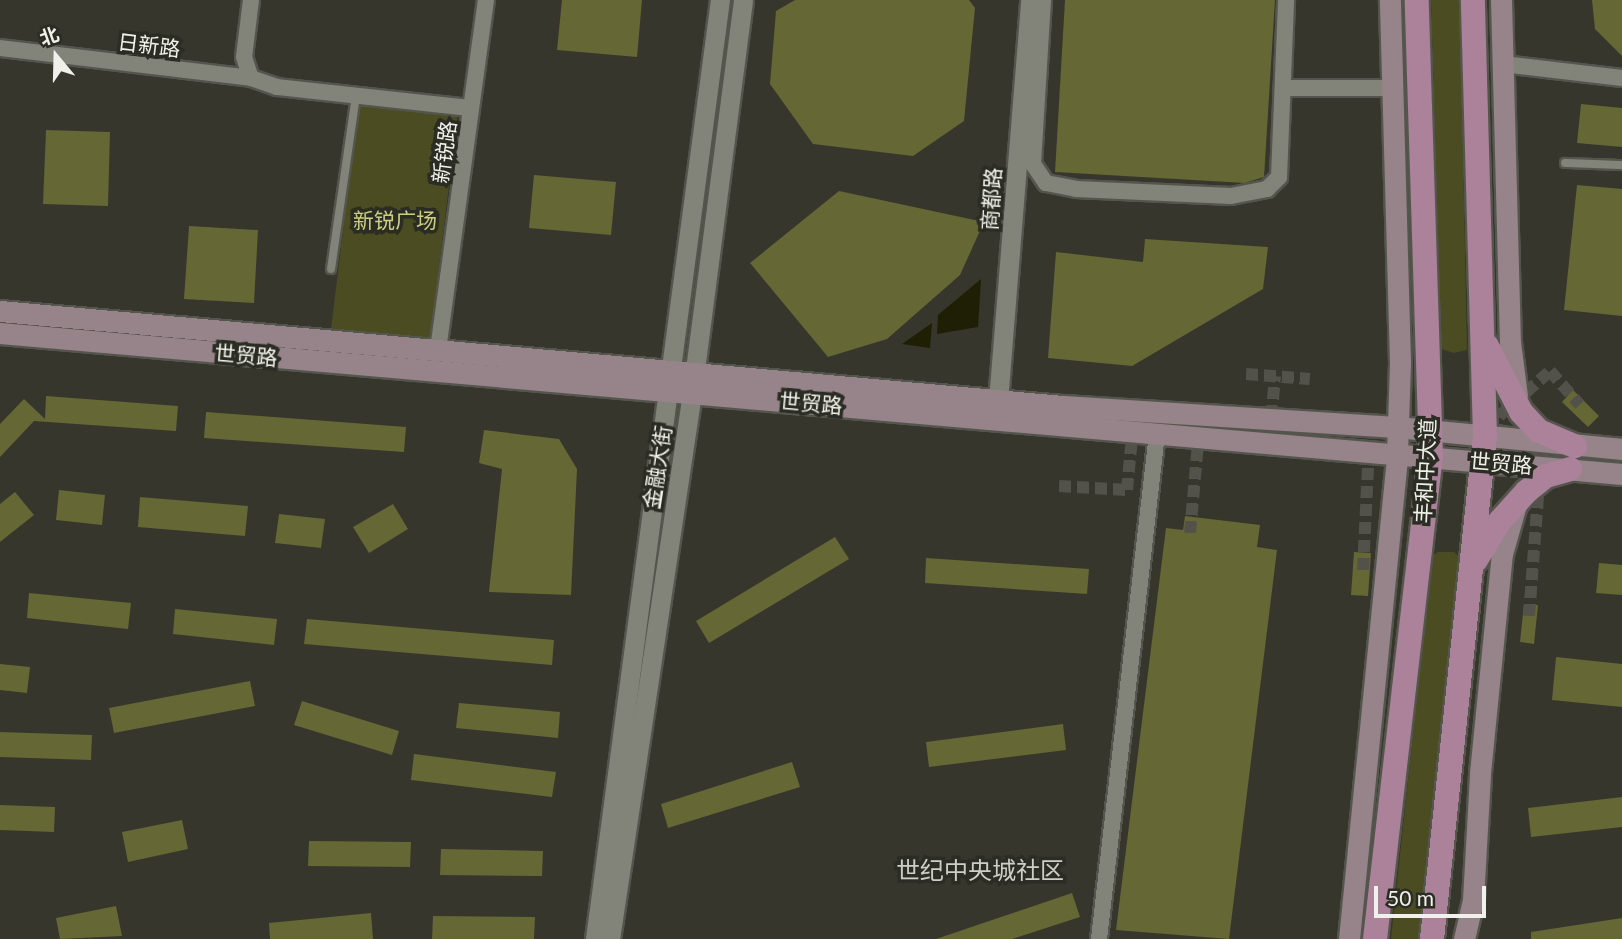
<!DOCTYPE html>
<meta charset="utf-8">
<style>
body{margin:0}
#map{position:relative;width:1622px;height:939px;overflow:hidden;background:#36362d;font-family:Lato,"Noto Sans SC",sans-serif}
div>[style]{position:absolute}
.green>*{inset:0;background:#4b4c21}
.water>*{inset:0;background:#1e1f05}
.building>*{inset:0;background:#656735}
.pedestrian-tunnel>*{height:12px;margin-top:-6px;transform-origin:0;background:repeating-linear-gradient(90deg,#52524a 0 12px,transparent 0 18px)}
.roads{filter:drop-shadow(2px 0 #54554d) drop-shadow(-2px 0 #54554d) drop-shadow(0 2px #54554d) drop-shadow(0 -2px #54554d)}
.service>*{height:8px;margin:-4px;padding:0 4px;transform-origin:4px;border-radius:4px;background:#838479}
.minor>*{height:16px;margin:-8px;padding:0 8px;transform-origin:8px;border-radius:8px;background:#838479}
.tertiary>*{height:19px;margin:-9.5px;padding:0 9.5px;transform-origin:9.5px;border-radius:9.5px;background:#838479}
.secondary>*{height:21px;margin:-10.5px;padding:0 10.5px;transform-origin:10.5px;border-radius:10.5px;background:#97838a}
.primary>*{height:24px;margin:-12px;padding:0 12px;transform-origin:12px;border-radius:12px;background:#ab829a}
span{translate:-50% -50%;white-space:nowrap;text-align:center;line-height:1.15;-webkit-text-stroke:7px #2b2c23;paint-order:stroke}
.street-label{font-size:21px;color:#f1f1eb}
.park-label{font-size:21px;color:#cbcf7f}
.quarter-label{font-size:24px;color:#cecfc3}
.north{position:absolute;left:21px;top:21px;width:70px;height:70px;-webkit-text-stroke:5px #2b2c23;paint-order:stroke;rotate:341deg;font-size:19px;font-weight:700;line-height:28px;text-align:center;color:#f1f1eb}
.north::after{content:'';display:block;margin:auto;width:24px;height:32px;background:#f1f1eb;clip-path:polygon(50% 0,100% 100%,50% 72%,0 100%)}
.scale{position:absolute;left:1374px;top:886px;width:112px;height:32px;box-sizing:border-box;border:4px solid #f1f1eb;border-top:0;padding-left:9px;font-size:21px;line-height:24px;white-space:nowrap;color:#f1f1eb;-webkit-text-stroke:5px #2b2c23;paint-order:stroke}
</style>
<div id="map">
<div class="green">
<div style="clip-path:polygon(1431px 0,1460px 0,1467px 350px,1454px 353px,1441px 349px)"></div>
<div style="clip-path:polygon(359px 100px,458px 112px,430px 340px,331px 329px)"></div>
<div style="clip-path:polygon(1438px 552px,1454px 552px,1462px 560px,1420px 939px,1391px 939px,1432px 556px)"></div>
</div>
<div class="water">
<div style="clip-path:polygon(981px 279px,978px 327px,937px 334px,938px 315px)"></div>
<div style="clip-path:polygon(932px 323px,930px 348px,902px 344px)"></div>
</div>
<div class="building">
<div style="clip-path:polygon(562px 0,642px 0,637px 57px,557px 50px)"></div>
<div style="clip-path:polygon(795px 0,969px 0,975px 8px,964px 121px,913px 156px,813px 144px,770px 84px,776px 11px)"></div>
<div style="clip-path:polygon(1065px 0,1275px 0,1264px 177px,1245px 183px,1055px 172px)"></div>
<div style="clip-path:polygon(1592px 0,1622px 0,1622px 56px,1595px 29px)"></div>
<div style="clip-path:polygon(1581px 104px,1622px 108px,1622px 147px,1577px 143px)"></div>
<div style="clip-path:polygon(46px 130px,110px 132px,108px 206px,43px 204px)"></div>
<div style="clip-path:polygon(534px 175px,616px 182px,611px 235px,529px 228px)"></div>
<div style="clip-path:polygon(1577px 185px,1622px 189px,1622px 316px,1564px 310px)"></div>
<div style="clip-path:polygon(839px 191px,984px 222px,960px 275px,887px 339px,828px 357px,750px 263px)"></div>
<div style="clip-path:polygon(189px 226px,258px 230px,254px 303px,184px 299px)"></div>
<div style="clip-path:polygon(1145px 239px,1268px 247px,1263px 289px,1132px 366px,1048px 358px,1056px 252px,1143px 262px)"></div>
<div style="clip-path:polygon(1573px 390px,1599px 416px,1588px 427px,1562px 402px)"></div>
<div style="clip-path:polygon(46px 396px,178px 406px,176px 431px,34px 421px,0 457px,0 424px,24px 399px,45px 419px)"></div>
<div style="clip-path:polygon(206px 412px,406px 427px,404px 452px,204px 438px)"></div>
<div style="clip-path:polygon(484px 430px,559px 439px,577px 469px,571px 595px,489px 592px,502px 469px,479px 463px)"></div>
<div style="clip-path:polygon(59px 490px,105px 495px,102px 525px,56px 520px)"></div>
<div style="clip-path:polygon(15px 492px,34px 515px,0 542px,0 504px)"></div>
<div style="clip-path:polygon(140px 497px,248px 506px,245px 536px,138px 527px)"></div>
<div style="clip-path:polygon(393px 504px,408px 529px,369px 553px,353px 527px)"></div>
<div style="clip-path:polygon(279px 514px,325px 519px,321px 548px,275px 543px)"></div>
<div style="clip-path:polygon(1185px 516px,1260px 525px,1257px 547px,1277px 550px,1229px 939px,1116px 930px,1166px 528px,1183px 530px)"></div>
<div style="clip-path:polygon(835px 537px,849px 559px,709px 643px,696px 621px)"></div>
<div style="clip-path:polygon(1354px 552px,1371px 553px,1368px 596px,1351px 595px)"></div>
<div style="clip-path:polygon(926px 558px,1089px 569px,1087px 594px,925px 583px)"></div>
<div style="clip-path:polygon(1599px 563px,1622px 565px,1622px 595px,1596px 593px)"></div>
<div style="clip-path:polygon(29px 593px,131px 603px,128px 629px,27px 618px)"></div>
<div style="clip-path:polygon(1524px 604px,1538px 605px,1534px 644px,1520px 642px)"></div>
<div style="clip-path:polygon(175px 609px,277px 619px,274px 645px,173px 634px)"></div>
<div style="clip-path:polygon(307px 619px,554px 640px,552px 665px,304px 644px)"></div>
<div style="clip-path:polygon(1556px 657px,1622px 664px,1622px 707px,1552px 700px)"></div>
<div style="clip-path:polygon(0 664px,30px 667px,27px 693px,0 690px)"></div>
<div style="clip-path:polygon(250px 681px,255px 706px,114px 733px,109px 708px)"></div>
<div style="clip-path:polygon(302px 701px,399px 731px,392px 755px,294px 725px)"></div>
<div style="clip-path:polygon(459px 703px,560px 712px,558px 738px,456px 728px)"></div>
<div style="clip-path:polygon(1063px 724px,1066px 750px,929px 767px,926px 742px)"></div>
<div style="clip-path:polygon(0 732px,92px 735px,91px 760px,0 757px)"></div>
<div style="clip-path:polygon(414px 754px,556px 772px,552px 797px,411px 780px)"></div>
<div style="clip-path:polygon(792px 762px,800px 787px,668px 828px,661px 804px)"></div>
<div style="clip-path:polygon(1622px 797px,1622px 827px,1531px 837px,1528px 808px)"></div>
<div style="clip-path:polygon(0 805px,55px 807px,54px 832px,0 830px)"></div>
<div style="clip-path:polygon(182px 820px,188px 849px,128px 862px,122px 832px)"></div>
<div style="clip-path:polygon(309px 841px,411px 842px,410px 867px,308px 866px)"></div>
<div style="clip-path:polygon(441px 849px,543px 851px,542px 876px,440px 875px)"></div>
<div style="clip-path:polygon(1072px 893px,1080px 917px,1012px 939px,936px 939px)"></div>
<div style="clip-path:polygon(116px 906px,122px 936px,60px 939px,56px 918px)"></div>
<div style="clip-path:polygon(371px 913px,373px 939px,270px 939px,269px 923px)"></div>
<div style="clip-path:polygon(433px 916px,535px 917px,534px 939px,432px 939px)"></div>
<div style="clip-path:polygon(1622px 918px,1622px 939px,1531px 939px,1531px 932px)"></div>
</div>
<div class="pedestrian-tunnel">
<div style="left:1246px;top:374px;width:64px;rotate:4.5deg"></div>
<div style="left:1270px;top:435px;width:59px;rotate:-85.2deg"></div>
<div style="left:1496px;top:454px;width:38px;rotate:-85deg"></div>
<div style="left:1499px;top:416px;width:68px;rotate:-41.4deg"></div>
<div style="left:1550px;top:371px;width:45px;rotate:48.6deg"></div>
<div style="left:1059px;top:486px;width:68px;rotate:3.4deg"></div>
<div style="left:1127px;top:490px;width:63px;rotate:-84.6deg"></div>
<div style="left:1190px;top:533px;width:100px;rotate:-84.9deg"></div>
<div style="left:1363px;top:570px;width:123px;rotate:-87.2deg"></div>
<div style="left:1529px;top:616px;width:134px;rotate:-85.7deg"></div>
</div>
<div class="roads">
<div class="service">
<div style="left:1565px;top:163px;width:57px;rotate:2deg"></div>
<div style="left:331px;top:269px;width:175px;rotate:-81.8deg"></div>
</div>
<div class="minor">
<div style="left:251px;top:0;width:57px;rotate:97deg"></div>
<div style="left:244px;top:57px;width:22px;rotate:72deg"></div>
<div style="left:251px;top:78px;width:28px;rotate:19deg"></div>
<div style="left:277px;top:87px;width:195px;rotate:6.2deg"></div>
<div style="left:1043px;top:0;width:164px;rotate:93.5deg"></div>
<div style="left:1033px;top:164px;width:23px;rotate:56deg"></div>
<div style="left:1046px;top:183px;width:31px;rotate:11deg"></div>
<div style="left:1076px;top:189px;width:155px;rotate:2.6deg"></div>
<div style="left:1231px;top:196px;width:37px;rotate:-11deg"></div>
<div style="left:1267px;top:189px;width:17px;rotate:-45deg"></div>
<div style="left:1279px;top:177px;width:177px;rotate:-87.7deg"></div>
<div style="left:0;top:48px;width:253px;rotate:6.8deg"></div>
<div style="left:1503px;top:64px;width:120px;rotate:6.7deg"></div>
<div style="left:1284px;top:88px;width:109px"></div>
<div style="left:438px;top:350px;width:353px;rotate:-82.2deg"></div>
<div style="left:1099px;top:939px;width:508px;rotate:-83.45deg"></div>
</div>
<div class="tertiary">
<div style="left:998px;top:401px;width:402px;rotate:-85.4deg"></div>
<div style="left:595px;top:939px;width:947px;rotate:-82.42deg"></div>
<div style="left:610px;top:939px;width:552px;rotate:-81.46deg"></div>
<div style="left:692px;top:393px;width:396px;rotate:-82.6deg"></div>
</div>
<div class="secondary">
<div style="left:1501px;top:0;width:342px;rotate:88.5deg"></div>
<div style="left:1510px;top:342px;width:54px;rotate:82.6deg"></div>
<div style="left:0;top:311px;width:1066px;rotate:5.11deg"></div>
<div style="left:1062px;top:406px;width:336px;rotate:3.6deg"></div>
<div style="left:1397px;top:427px;width:226px;rotate:5.6deg"></div>
<div style="left:0;top:333px;width:1628px;rotate:4.97deg"></div>
<div style="left:1349px;top:939px;width:487px;rotate:-84.3deg"></div>
<div style="left:1397px;top:454px;width:92px;rotate:-88.1deg"></div>
<div style="left:1400px;top:362px;width:362px;rotate:-91.6deg"></div>
<div style="left:1464px;top:939px;width:40px;rotate:-77deg"></div>
<div style="left:1473px;top:900px;width:127px;rotate:-86.8deg"></div>
<div style="left:1480px;top:773px;width:220px;rotate:-84.3deg"></div>
<div style="left:1502px;top:554px;width:55px;rotate:-74.2deg"></div>
</div>
<div class="primary">
<div style="left:1487px;top:346px;width:74px;rotate:62.7deg"></div>
<div style="left:1521px;top:412px;width:26px;rotate:47deg"></div>
<div style="left:1539px;top:431px;width:39px;rotate:23deg"></div>
<div style="left:1476px;top:560px;width:46px;rotate:-58.4deg"></div>
<div style="left:1500px;top:521px;width:39px;rotate:-48deg"></div>
<div style="left:1526px;top:492px;width:26px;rotate:-39deg"></div>
<div style="left:1546px;top:476px;width:25px;rotate:-16deg"></div>
<div style="left:1375px;top:939px;width:485px;rotate:-83.4deg"></div>
<div style="left:1431px;top:457px;width:457px;rotate:-91.8deg"></div>
<div style="left:1432px;top:939px;width:506px;rotate:-83.99deg"></div>
<div style="left:1485px;top:436px;width:436px;rotate:-91.6deg"></div>
</div>
</div>
<div class="street-label">
<span style="left:149px;top:45px;rotate:7deg">日新路</span>
<span style="left:444px;top:152px;rotate:-82deg">新锐路</span>
<span style="left:991px;top:199px;rotate:-86deg">商都路</span>
<span style="left:246px;top:355px;rotate:5deg">世贸路</span>
<span style="left:811px;top:403px;rotate:5deg">世贸路</span>
<span style="left:1501px;top:463px;rotate:5deg">世贸路</span>
<span style="left:657px;top:467px;rotate:-81deg">金融大街</span>
<span style="left:1425px;top:471px;rotate:-87deg">丰和中大道</span>
</div>
<div class="park-label">
<span style="left:395px;top:220px">新锐广场</span>
</div>
<div class="quarter-label">
<span style="left:980px;top:870px">世纪中央城社区</span>
</div>
<div class="north">北</div>
<div class="scale">50 m</div>
</div>
